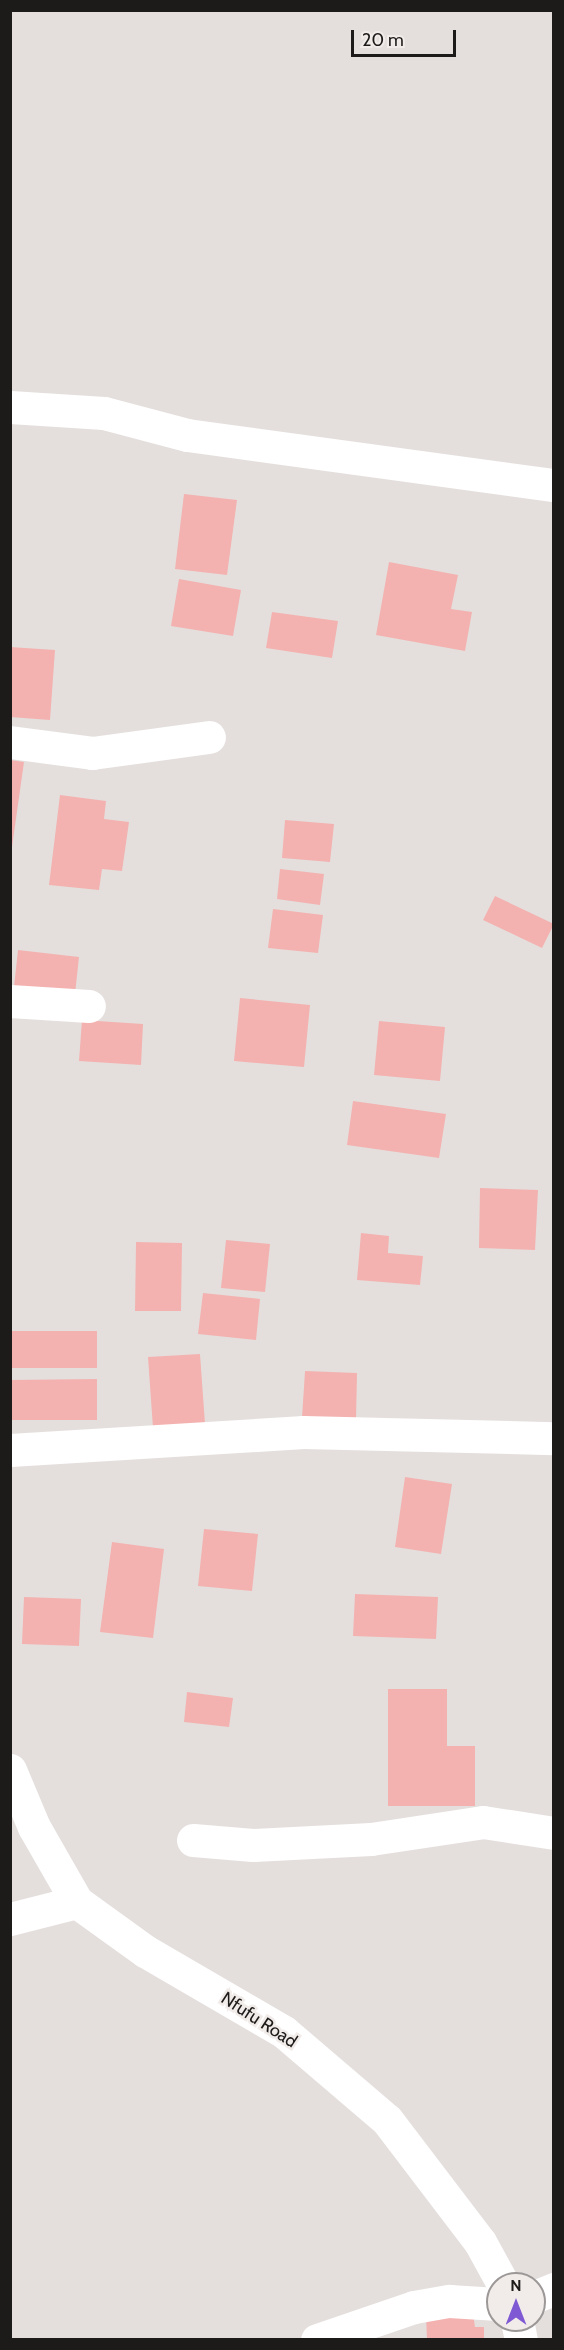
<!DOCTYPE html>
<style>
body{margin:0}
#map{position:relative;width:564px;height:2350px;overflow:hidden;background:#e4dfdd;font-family:Cabin,sans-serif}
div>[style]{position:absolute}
.building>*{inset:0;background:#f3b2b0}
.street>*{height:33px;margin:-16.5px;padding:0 16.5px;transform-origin:16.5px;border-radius:16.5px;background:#fff}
.secondary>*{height:33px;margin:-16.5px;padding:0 16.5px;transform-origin:16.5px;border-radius:16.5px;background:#fff}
span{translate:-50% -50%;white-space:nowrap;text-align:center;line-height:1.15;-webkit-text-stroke:5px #f1ecea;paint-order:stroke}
.street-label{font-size:18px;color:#1d1b1a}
.frame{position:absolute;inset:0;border:12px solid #1d1b1a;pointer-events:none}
.north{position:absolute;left:486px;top:2272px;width:60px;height:60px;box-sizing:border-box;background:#f1ecea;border:2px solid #9c9897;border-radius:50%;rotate:0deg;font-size:16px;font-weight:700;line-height:24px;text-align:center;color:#1d1b1a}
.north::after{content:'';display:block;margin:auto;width:21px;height:27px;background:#7f59d3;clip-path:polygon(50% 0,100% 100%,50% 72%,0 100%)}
.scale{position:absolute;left:351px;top:30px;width:105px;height:27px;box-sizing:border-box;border:3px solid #1d1b1a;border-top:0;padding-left:8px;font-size:18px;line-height:21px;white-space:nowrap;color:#1d1b1a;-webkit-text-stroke:4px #f1ecea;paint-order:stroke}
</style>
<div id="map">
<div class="building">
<div style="clip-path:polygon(184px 494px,237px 500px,227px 575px,175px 569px)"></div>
<div style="clip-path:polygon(389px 562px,458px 575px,451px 609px,472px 612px,465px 651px,376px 635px)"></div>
<div style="clip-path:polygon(179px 579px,241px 590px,233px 636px,171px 626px)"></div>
<div style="clip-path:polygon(272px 612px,338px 621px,332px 658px,266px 648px)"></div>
<div style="clip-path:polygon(10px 647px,55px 650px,50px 720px,10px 717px)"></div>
<div style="clip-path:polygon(10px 760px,24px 762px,12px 847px,10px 847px)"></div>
<div style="clip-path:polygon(60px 795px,106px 801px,104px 819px,129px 822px,122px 871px,102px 869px,99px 890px,49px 885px)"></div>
<div style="clip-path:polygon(285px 820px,334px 824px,330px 862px,282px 858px)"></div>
<div style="clip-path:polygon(280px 869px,324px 874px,320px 905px,277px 899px)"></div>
<div style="clip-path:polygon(495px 896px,554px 924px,542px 948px,483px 920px)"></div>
<div style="clip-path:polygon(273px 909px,323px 915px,318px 953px,268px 948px)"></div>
<div style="clip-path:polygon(18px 950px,79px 957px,75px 994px,14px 987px)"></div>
<div style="clip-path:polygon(240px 998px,310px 1005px,304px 1067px,234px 1061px)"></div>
<div style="clip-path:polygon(82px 1020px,143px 1024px,141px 1065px,79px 1061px)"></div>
<div style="clip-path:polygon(379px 1021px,445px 1027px,440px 1081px,374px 1075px)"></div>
<div style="clip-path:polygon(353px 1101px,446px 1114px,439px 1158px,347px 1145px)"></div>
<div style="clip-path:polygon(480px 1188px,538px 1190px,535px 1250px,479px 1248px)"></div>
<div style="clip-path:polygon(361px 1233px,389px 1236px,388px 1253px,423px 1256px,420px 1285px,357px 1280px)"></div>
<div style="clip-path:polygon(226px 1240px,270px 1244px,265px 1292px,221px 1288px)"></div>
<div style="clip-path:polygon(136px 1242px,182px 1243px,181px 1311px,135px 1311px)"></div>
<div style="clip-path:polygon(203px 1293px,260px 1299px,256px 1340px,198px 1334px)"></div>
<div style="clip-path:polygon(10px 1331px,97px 1331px,97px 1368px,10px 1368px)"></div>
<div style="clip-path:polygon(200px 1354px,205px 1424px,153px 1428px,148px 1357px)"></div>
<div style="clip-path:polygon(305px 1371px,357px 1373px,356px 1420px,302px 1418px)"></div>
<div style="clip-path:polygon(97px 1379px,97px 1420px,10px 1420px,10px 1380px)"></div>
<div style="clip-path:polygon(405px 1477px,452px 1484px,441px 1554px,395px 1547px)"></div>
<div style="clip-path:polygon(204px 1529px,258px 1534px,252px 1591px,198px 1586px)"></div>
<div style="clip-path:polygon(112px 1542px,164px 1549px,153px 1638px,100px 1632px)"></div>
<div style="clip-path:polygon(355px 1594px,438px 1597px,436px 1639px,353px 1636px)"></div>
<div style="clip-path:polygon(24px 1597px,81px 1599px,79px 1646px,22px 1644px)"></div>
<div style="clip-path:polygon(388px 1689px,447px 1689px,447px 1746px,475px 1746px,475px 1806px,388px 1806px)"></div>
<div style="clip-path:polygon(187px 1692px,233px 1698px,229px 1727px,184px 1722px)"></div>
<div style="clip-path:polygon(473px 2314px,475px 2327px,484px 2327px,484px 2340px,427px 2340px,426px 2315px)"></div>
</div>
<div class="street">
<div style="left:10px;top:407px;width:94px;rotate:3.7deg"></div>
<div style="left:104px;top:413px;width:86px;rotate:14.8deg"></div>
<div style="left:187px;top:435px;width:370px;rotate:7.8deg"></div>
<div style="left:10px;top:742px;width:83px;rotate:7.6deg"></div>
<div style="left:92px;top:753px;width:118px;rotate:-7.8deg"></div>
<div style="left:10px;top:1001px;width:79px;rotate:3.6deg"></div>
<div style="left:10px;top:1450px;width:294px;rotate:-3.5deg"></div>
<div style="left:303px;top:1432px;width:251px;rotate:1.4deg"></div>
<div style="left:193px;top:1840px;width:60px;rotate:4.8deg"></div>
<div style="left:253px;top:1845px;width:118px;rotate:-2.9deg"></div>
<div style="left:371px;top:1839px;width:113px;rotate:-8.6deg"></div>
<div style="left:483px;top:1822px;width:72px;rotate:8.8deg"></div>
<div style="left:10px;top:1919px;width:69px;rotate:-14.2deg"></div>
<div style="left:534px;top:2297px;width:22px;rotate:-22deg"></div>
<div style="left:317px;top:2340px;width:102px;rotate:-18.8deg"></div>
<div style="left:414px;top:2307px;width:36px;rotate:-10deg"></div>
<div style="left:449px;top:2301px;width:49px;rotate:3.5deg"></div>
</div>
<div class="secondary">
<div style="left:10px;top:1770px;width:62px;rotate:67.2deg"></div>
<div style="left:34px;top:1827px;width:86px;rotate:60.2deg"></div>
<div style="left:77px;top:1902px;width:84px;rotate:35.8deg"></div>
<div style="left:145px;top:1951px;width:161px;rotate:30.2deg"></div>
<div style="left:284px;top:2032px;width:135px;rotate:40.5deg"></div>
<div style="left:387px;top:2120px;width:153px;rotate:52.7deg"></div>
<div style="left:480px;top:2242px;width:48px;rotate:61.3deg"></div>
<div style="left:517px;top:2320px;width:20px;rotate:79deg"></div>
</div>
<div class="street-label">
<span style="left:259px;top:2020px;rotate:33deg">Nfufu Road</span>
</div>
<div class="frame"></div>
<div class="north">N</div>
<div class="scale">20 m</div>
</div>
